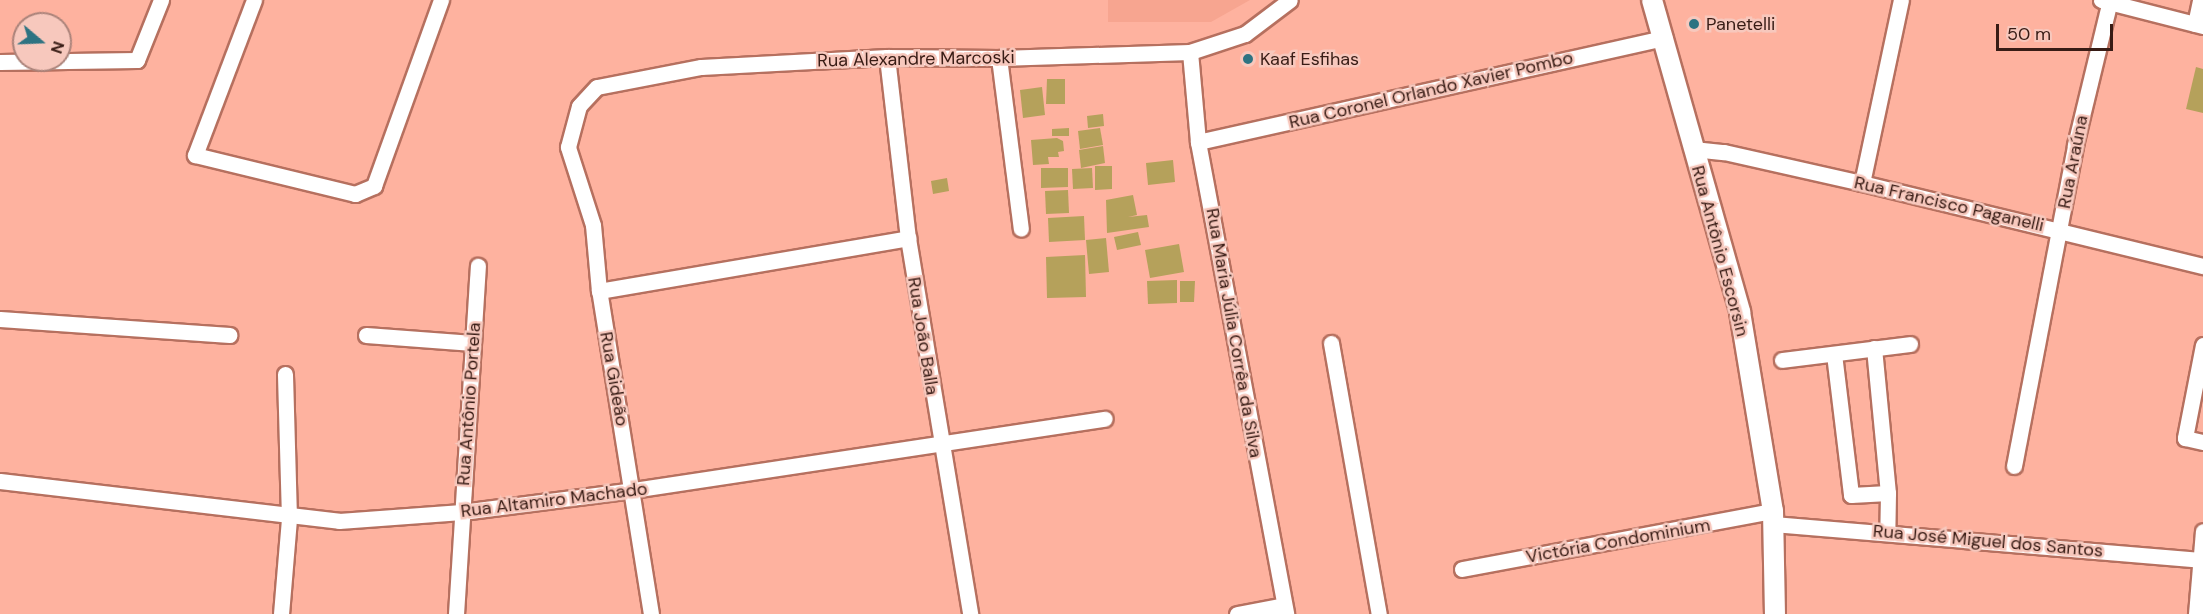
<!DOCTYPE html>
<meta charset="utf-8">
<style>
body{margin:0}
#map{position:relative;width:2203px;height:614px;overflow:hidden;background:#feb29f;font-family:"DM Sans",sans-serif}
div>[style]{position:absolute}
.built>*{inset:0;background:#f7a590}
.building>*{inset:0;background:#b5a15b}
.roads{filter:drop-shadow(2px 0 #b6705f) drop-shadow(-2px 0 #b6705f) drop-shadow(0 2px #b6705f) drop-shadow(0 -2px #b6705f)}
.minor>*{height:15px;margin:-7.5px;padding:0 7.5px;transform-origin:7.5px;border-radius:7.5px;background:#fff}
.secondary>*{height:20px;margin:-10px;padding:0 10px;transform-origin:10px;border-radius:10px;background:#fff}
.dots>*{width:16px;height:16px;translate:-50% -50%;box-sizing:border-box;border:3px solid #f7c8bd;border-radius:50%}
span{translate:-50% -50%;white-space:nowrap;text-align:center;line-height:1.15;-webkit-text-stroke:5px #f7c8bd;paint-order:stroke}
.poi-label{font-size:18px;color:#381c15}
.left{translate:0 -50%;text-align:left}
.street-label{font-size:18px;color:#381c15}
.north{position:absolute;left:12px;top:12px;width:60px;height:60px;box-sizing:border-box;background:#f7c8bd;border:2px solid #ab837a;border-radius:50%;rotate:109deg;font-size:16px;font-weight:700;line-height:24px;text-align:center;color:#381c15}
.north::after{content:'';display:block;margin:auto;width:21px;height:27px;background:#2e7382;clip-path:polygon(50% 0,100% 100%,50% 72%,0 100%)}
.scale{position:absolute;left:1996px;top:24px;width:117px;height:27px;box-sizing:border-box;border:3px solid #381c15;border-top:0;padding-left:8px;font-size:18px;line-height:21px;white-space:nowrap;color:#381c15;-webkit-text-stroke:4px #f7c8bd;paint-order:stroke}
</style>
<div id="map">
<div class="built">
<div style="clip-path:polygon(1108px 0,1250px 0,1211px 22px,1108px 22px)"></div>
</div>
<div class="building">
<div style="clip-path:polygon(2196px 67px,2203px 69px,2203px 113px,2186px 109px)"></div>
<div style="clip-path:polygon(1047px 79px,1065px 79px,1065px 104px,1046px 104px)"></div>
<div style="clip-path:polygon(1042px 87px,1045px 115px,1023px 118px,1020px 90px)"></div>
<div style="clip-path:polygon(1103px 114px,1104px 126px,1088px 128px,1087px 116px)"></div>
<div style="clip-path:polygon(1069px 128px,1069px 136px,1052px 136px,1052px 129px)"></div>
<div style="clip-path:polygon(1100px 128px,1103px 145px,1080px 149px,1078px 131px)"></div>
<div style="clip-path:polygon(1057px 138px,1063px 141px,1064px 151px,1058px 152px,1059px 157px,1048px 157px,1049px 164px,1033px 165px,1031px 140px)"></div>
<div style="clip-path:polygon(1103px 146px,1105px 163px,1081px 168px,1079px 150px)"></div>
<div style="clip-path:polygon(1173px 160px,1175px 182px,1148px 185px,1146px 163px)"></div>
<div style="clip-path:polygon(1095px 166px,1112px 166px,1112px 189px,1095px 190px)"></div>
<div style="clip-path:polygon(1041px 168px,1068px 168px,1068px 187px,1041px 188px)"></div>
<div style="clip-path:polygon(1092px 168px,1093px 188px,1073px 189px,1072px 169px)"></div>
<div style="clip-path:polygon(947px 178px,949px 191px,933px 194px,931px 181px)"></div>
<div style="clip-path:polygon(1068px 190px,1069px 213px,1046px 214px,1045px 191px)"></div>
<div style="clip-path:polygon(1133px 195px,1137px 215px,1128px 217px,1147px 215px,1149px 227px,1107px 233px,1106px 200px)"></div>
<div style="clip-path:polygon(1084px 216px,1085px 240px,1049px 242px,1048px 218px)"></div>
<div style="clip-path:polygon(1138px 232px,1141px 245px,1117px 250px,1114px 237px)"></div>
<div style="clip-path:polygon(1106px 238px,1109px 272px,1089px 274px,1086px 240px)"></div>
<div style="clip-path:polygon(1179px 244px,1184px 272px,1150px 278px,1145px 250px)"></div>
<div style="clip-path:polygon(1085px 255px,1086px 297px,1047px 298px,1046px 257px)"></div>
<div style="clip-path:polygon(1177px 280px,1177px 303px,1148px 304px,1147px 281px)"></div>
<div style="clip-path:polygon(1180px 281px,1195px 281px,1194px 302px,1180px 302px)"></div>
</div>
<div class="roads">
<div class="minor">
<div style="left:254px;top:0;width:166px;rotate:110.8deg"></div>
<div style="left:195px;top:155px;width:165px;rotate:13.7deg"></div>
<div style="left:355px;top:194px;width:21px;rotate:-23deg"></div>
<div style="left:374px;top:186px;width:198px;rotate:-70.2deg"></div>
<div style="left:2101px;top:0;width:105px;rotate:14.3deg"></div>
<div style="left:2195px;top:24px;width:25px;rotate:-78deg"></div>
<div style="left:1190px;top:52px;width:90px;rotate:84.9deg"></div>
<div style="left:1198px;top:142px;width:480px;rotate:79.4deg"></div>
<div style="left:887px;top:57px;width:182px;rotate:83.4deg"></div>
<div style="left:908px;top:238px;width:381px;rotate:80.6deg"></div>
<div style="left:999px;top:58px;width:172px;rotate:82.7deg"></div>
<div style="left:0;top:62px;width:137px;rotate:-0.8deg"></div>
<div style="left:137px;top:60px;width:65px;rotate:-68.2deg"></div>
<div style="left:1198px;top:142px;width:478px;rotate:-12.6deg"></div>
<div style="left:1693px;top:149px;width:31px;rotate:6deg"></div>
<div style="left:1724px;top:152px;width:141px;rotate:12.7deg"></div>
<div style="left:1862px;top:183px;width:351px;rotate:13.7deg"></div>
<div style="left:1862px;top:183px;width:187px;rotate:-78deg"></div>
<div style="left:599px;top:291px;width:314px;rotate:-9.7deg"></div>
<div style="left:0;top:319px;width:230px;rotate:4deg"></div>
<div style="left:366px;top:335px;width:107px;rotate:4.3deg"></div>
<div style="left:1331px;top:343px;width:275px;rotate:80deg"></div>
<div style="left:2203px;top:345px;width:95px;rotate:101deg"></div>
<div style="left:2185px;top:438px;width:18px;rotate:13deg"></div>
<div style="left:1874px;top:348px;width:146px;rotate:84.5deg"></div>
<div style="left:1888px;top:493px;width:39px;rotate:91deg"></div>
<div style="left:1834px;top:354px;width:142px;rotate:83.1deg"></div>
<div style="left:1851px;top:495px;width:37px;rotate:-3deg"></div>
<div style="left:1782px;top:360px;width:129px;rotate:-7.1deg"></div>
<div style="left:2014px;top:466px;width:327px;rotate:-79.2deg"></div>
<div style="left:2075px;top:145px;width:149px;rotate:-76.4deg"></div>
<div style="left:0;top:481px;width:341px;rotate:6.7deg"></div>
<div style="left:339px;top:521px;width:123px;rotate:-4.2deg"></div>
<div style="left:462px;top:512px;width:172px;rotate:-7.3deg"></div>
<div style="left:633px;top:490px;width:477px;rotate:-8.6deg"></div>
<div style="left:1773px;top:524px;width:432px;rotate:4.8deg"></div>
<div style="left:1462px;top:569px;width:316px;rotate:-10.6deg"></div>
<div style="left:281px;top:614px;width:96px;rotate:-85.2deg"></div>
<div style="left:289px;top:518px;width:144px;rotate:-91.6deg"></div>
<div style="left:456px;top:614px;width:349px;rotate:-86.4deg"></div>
<div style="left:651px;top:614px;width:327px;rotate:-99.1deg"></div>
<div style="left:599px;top:291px;width:66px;rotate:-95.2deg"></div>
<div style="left:593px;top:225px;width:82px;rotate:-107.8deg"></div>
<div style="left:568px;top:147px;width:42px;rotate:-75deg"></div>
<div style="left:579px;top:106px;width:26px;rotate:-47deg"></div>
<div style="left:597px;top:87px;width:106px;rotate:-10.9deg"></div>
<div style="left:701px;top:67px;width:186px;rotate:-3.1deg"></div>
<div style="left:887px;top:57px;width:112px;rotate:0.5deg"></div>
<div style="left:999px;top:58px;width:191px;rotate:-1.8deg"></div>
<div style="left:1190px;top:52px;width:58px;rotate:-18.1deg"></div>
<div style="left:1245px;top:34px;width:56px;rotate:-37.1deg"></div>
<div style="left:1237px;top:614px;width:48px;rotate:-10.8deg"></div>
<div style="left:2196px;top:614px;width:83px;rotate:-85.2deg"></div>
</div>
<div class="secondary">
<div style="left:1652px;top:0;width:324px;rotate:74.2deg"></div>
<div style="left:1740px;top:312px;width:202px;rotate:80.6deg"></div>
<div style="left:1773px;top:511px;width:103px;rotate:88.9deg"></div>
</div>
</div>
<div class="dots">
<div style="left:1694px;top:24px;background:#2e7382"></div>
<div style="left:1248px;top:59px;background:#2e7382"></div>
</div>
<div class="poi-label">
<span class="left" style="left:1706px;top:24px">Panetelli</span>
<span class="left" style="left:1260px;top:59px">Kaaf Esfihas</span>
</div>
<div class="street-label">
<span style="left:916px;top:59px;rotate:-1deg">Rua Alexandre Marcoski</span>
<span style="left:1431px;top:90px;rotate:-13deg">Rua Coronel Orlando Xavier Pombo</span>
<span style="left:2073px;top:162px;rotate:-79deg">Rua Araúna</span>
<span style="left:1949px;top:204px;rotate:13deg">Rua Francisco Paganelli</span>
<span style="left:1720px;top:251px;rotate:75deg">Rua Antônio Escorsin</span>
<span style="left:1234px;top:333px;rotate:80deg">Rua Maria Júlia Corrêa da Silva</span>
<span style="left:923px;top:336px;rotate:81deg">Rua João Balla</span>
<span style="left:614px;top:379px;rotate:80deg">Rua Gideão</span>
<span style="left:469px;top:404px;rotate:-86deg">Rua Antônio Portela</span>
<span style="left:554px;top:500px;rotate:-7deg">Rua Altamiro Machado</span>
<span style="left:1618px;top:541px;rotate:-10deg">Victória Condominium</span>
<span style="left:1988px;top:541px;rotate:5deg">Rua José Miguel dos Santos</span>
</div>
<div class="north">N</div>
<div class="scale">50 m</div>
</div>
